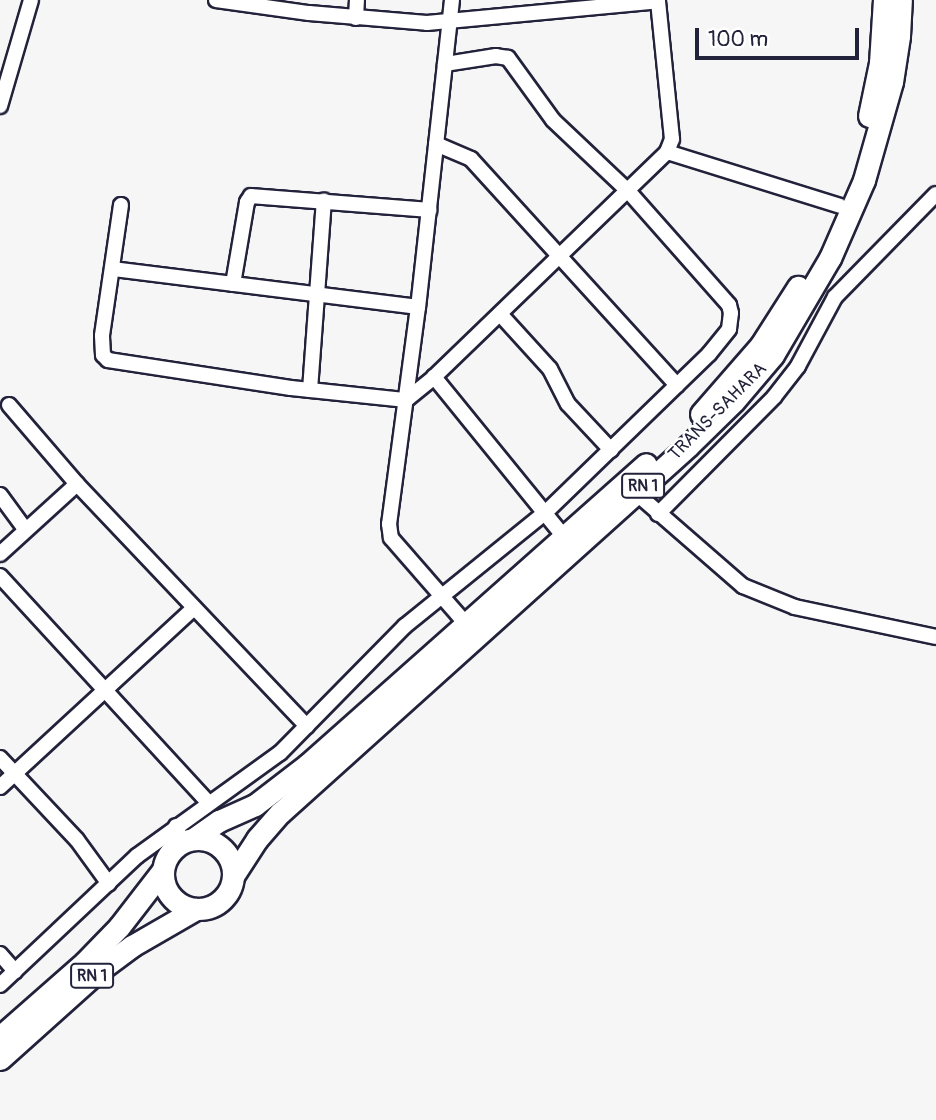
<!DOCTYPE html>
<style>
body{margin:0}
#map{position:relative;width:936px;height:1120px;overflow:hidden;background:#f6f6f7;font-family:Pangolin,sans-serif}
div>[style]{position:absolute}
.roads{filter:drop-shadow(2px 0 #22223b) drop-shadow(-2px 0 #22223b) drop-shadow(0 2px #22223b) drop-shadow(0 -2px #22223b)}
.minor>*{height:14px;margin:-7px;padding:0 7px;transform-origin:7px;border-radius:7px;background:#fff}
.highway>*{height:21px;margin:-10.5px;padding:0 10.5px;transform-origin:10.5px;border-radius:10.5px;background:#fff}
.highway>.ring{margin:-10.5px;padding:0;box-sizing:content-box;background:none;border:21px solid #fff;border-radius:50%}
span{translate:-50% -50%;white-space:nowrap;text-align:center;line-height:1.15;-webkit-text-stroke:5px #fff;paint-order:stroke}
.shield-label span{padding:2px 5px;background:#fff;border:2px solid;border-radius:5px;-webkit-text-stroke-width:0}
.shield-label{font-size:16px;color:#22223b;font-weight:700}
.street-label{font-size:18px;color:#22223b}
.scale{position:absolute;left:695px;top:28px;width:164px;height:32px;box-sizing:border-box;border:4px solid #22223b;border-top:0;padding-left:9px;font-size:21px;line-height:24px;white-space:nowrap;color:#22223b;-webkit-text-stroke:5px #fff;paint-order:stroke}
</style>
<div id="map">
<div class="roads">
<div class="minor">
<div style="left:216px;top:0;width:94px;rotate:8deg"></div>
<div style="left:309px;top:13px;width:118px;rotate:4.8deg"></div>
<div style="left:427px;top:23px;width:232px;rotate:-5.4deg"></div>
<div style="left:452px;top:0;width:309px;rotate:96.3deg"></div>
<div style="left:418px;top:307px;width:219px;rotate:97.6deg"></div>
<div style="left:389px;top:524px;width:14px;rotate:82deg"></div>
<div style="left:391px;top:538px;width:114px;rotate:48.9deg"></div>
<div style="left:356px;top:18px;width:18px;rotate:-87deg"></div>
<div style="left:0;top:106px;width:110px;rotate:-73.7deg"></div>
<div style="left:436px;top:144px;width:38px;rotate:23deg"></div>
<div style="left:471px;top:159px;width:306px;rotate:47.7deg"></div>
<div style="left:667px;top:152px;width:181px;rotate:17.3deg"></div>
<div style="left:121px;top:205px;width:132px;rotate:98.3deg"></div>
<div style="left:102px;top:336px;width:19px;rotate:87deg"></div>
<div style="left:103px;top:355px;width:7px;rotate:45deg"></div>
<div style="left:108px;top:360px;width:185px;rotate:8.7deg"></div>
<div style="left:291px;top:388px;width:116px;rotate:6deg"></div>
<div style="left:406px;top:400px;width:36px;rotate:-39deg"></div>
<div style="left:113px;top:269px;width:307px;rotate:7.1deg"></div>
<div style="left:233px;top:284px;width:83px;rotate:-80.3deg"></div>
<div style="left:247px;top:202px;width:7px;rotate:-56deg"></div>
<div style="left:251px;top:196px;width:179px;rotate:4.5deg"></div>
<div style="left:500px;top:314px;width:74px;rotate:47.7deg"></div>
<div style="left:550px;top:369px;width:39px;rotate:63deg"></div>
<div style="left:568px;top:404px;width:63px;rotate:46.9deg"></div>
<div style="left:310px;top:390px;width:190px;rotate:-85.8deg"></div>
<div style="left:9px;top:405px;width:104px;rotate:49.3deg"></div>
<div style="left:77px;top:484px;width:334px;rotate:46.5deg"></div>
<div style="left:636px;top:493px;width:142px;rotate:41deg"></div>
<div style="left:743px;top:586px;width:56px;rotate:22deg"></div>
<div style="left:795px;top:607px;width:144px;rotate:12deg"></div>
<div style="left:0;top:495px;width:42px;rotate:53.7deg"></div>
<div style="left:658px;top:514px;width:165px;rotate:-45.2deg"></div>
<div style="left:774px;top:397px;width:39px;rotate:-52deg"></div>
<div style="left:798px;top:366px;width:78px;rotate:-61.8deg"></div>
<div style="left:835px;top:297px;width:144px;rotate:-45.6deg"></div>
<div style="left:565px;top:538px;width:208px;rotate:-129.1deg"></div>
<div style="left:434px;top:377px;width:324px;rotate:-44deg"></div>
<div style="left:667px;top:152px;width:14px;rotate:-69deg"></div>
<div style="left:672px;top:139px;width:140px;rotate:-95.8deg"></div>
<div style="left:0;top:554px;width:104px;rotate:-42.3deg"></div>
<div style="left:0;top:576px;width:307px;rotate:47.4deg"></div>
<div style="left:0;top:758px;width:112px;rotate:46.8deg"></div>
<div style="left:77px;top:840px;width:54px;rotate:54deg"></div>
<div style="left:0;top:787px;width:264px;rotate:-42.7deg"></div>
<div style="left:176px;top:826px;width:18px;rotate:71deg"></div>
<div style="left:0;top:954px;width:23px;rotate:49deg"></div>
<div style="left:0;top:985px;width:188px;rotate:-43.3deg"></div>
<div style="left:137px;top:856px;width:176px;rotate:-35.8deg"></div>
<div style="left:280px;top:753px;width:178px;rotate:-45.5deg"></div>
<div style="left:405px;top:626px;width:181px;rotate:-39deg"></div>
<div style="left:546px;top:512px;width:227px;rotate:-44.1deg"></div>
<div style="left:709px;top:354px;width:32px;rotate:-51deg"></div>
<div style="left:729px;top:329px;width:16px;rotate:-83deg"></div>
<div style="left:731px;top:313px;width:8px;rotate:-104deg"></div>
<div style="left:729px;top:305px;width:152px;rotate:-131.5deg"></div>
<div style="left:628px;top:191px;width:103px;rotate:-136.6deg"></div>
<div style="left:553px;top:120px;width:77px;rotate:-126deg"></div>
<div style="left:508px;top:58px;width:12px;rotate:-171deg"></div>
<div style="left:496px;top:56px;width:52px;rotate:171.1deg"></div>
</div>
<div class="highway">
<div style="left:869px;top:116px;width:54px;rotate:-78.3deg"></div>
<div style="left:880px;top:63px;width:63px;rotate:-86.4deg"></div>
<div style="left:701px;top:414px;width:91px;rotate:-49deg"></div>
<div style="left:761px;top:345px;width:69px;rotate:-57.5deg"></div>
<div style="left:193px;top:839px;width:32px;rotate:-35deg"></div>
<div style="left:219px;top:821px;width:39px;rotate:-24deg"></div>
<div style="left:255px;top:805px;width:66px;rotate:-37.6deg"></div>
<div style="left:307px;top:765px;width:453px;rotate:-41.6deg"></div>
<div class="ring" style="left:163px;top:839px;width:49px;height:49px"></div>
<div style="left:233px;top:876px;width:44px;rotate:-57deg"></div>
<div style="left:257px;top:839px;width:35px;rotate:-49deg"></div>
<div style="left:280px;top:813px;width:549px;rotate:-41.97deg"></div>
<div style="left:688px;top:446px;width:64px;rotate:-44.4deg"></div>
<div style="left:734px;top:401px;width:60px;rotate:-49.7deg"></div>
<div style="left:773px;top:355px;width:113px;rotate:-59.6deg"></div>
<div style="left:830px;top:258px;width:85px;rotate:-66.4deg"></div>
<div style="left:864px;top:180px;width:102px;rotate:-74.1deg"></div>
<div style="left:892px;top:82px;width:47px;rotate:-81.3deg"></div>
<div style="left:899px;top:36px;width:36px;rotate:-87deg"></div>
<div style="left:0;top:1037px;width:113px;rotate:-41.4deg"></div>
<div style="left:85px;top:962px;width:49px;rotate:-45.8deg"></div>
<div style="left:119px;top:927px;width:72px;rotate:-52.3deg"></div>
<div style="left:0;top:1059px;width:130px;rotate:-41.9deg"></div>
<div style="left:97px;top:972px;width:44px;rotate:-36.6deg"></div>
<div style="left:132px;top:946px;width:74px;rotate:-30deg"></div>
</div>
</div>
<div class="shield-label">
<span style="left:643px;top:486px">RN 1</span>
<span style="left:92px;top:976px">RN 1</span>
</div>
<div class="street-label">
<span style="left:718px;top:412px;rotate:-45deg">TRANS-SAHARA</span>
</div>
<div class="scale">100 m</div>
</div>
